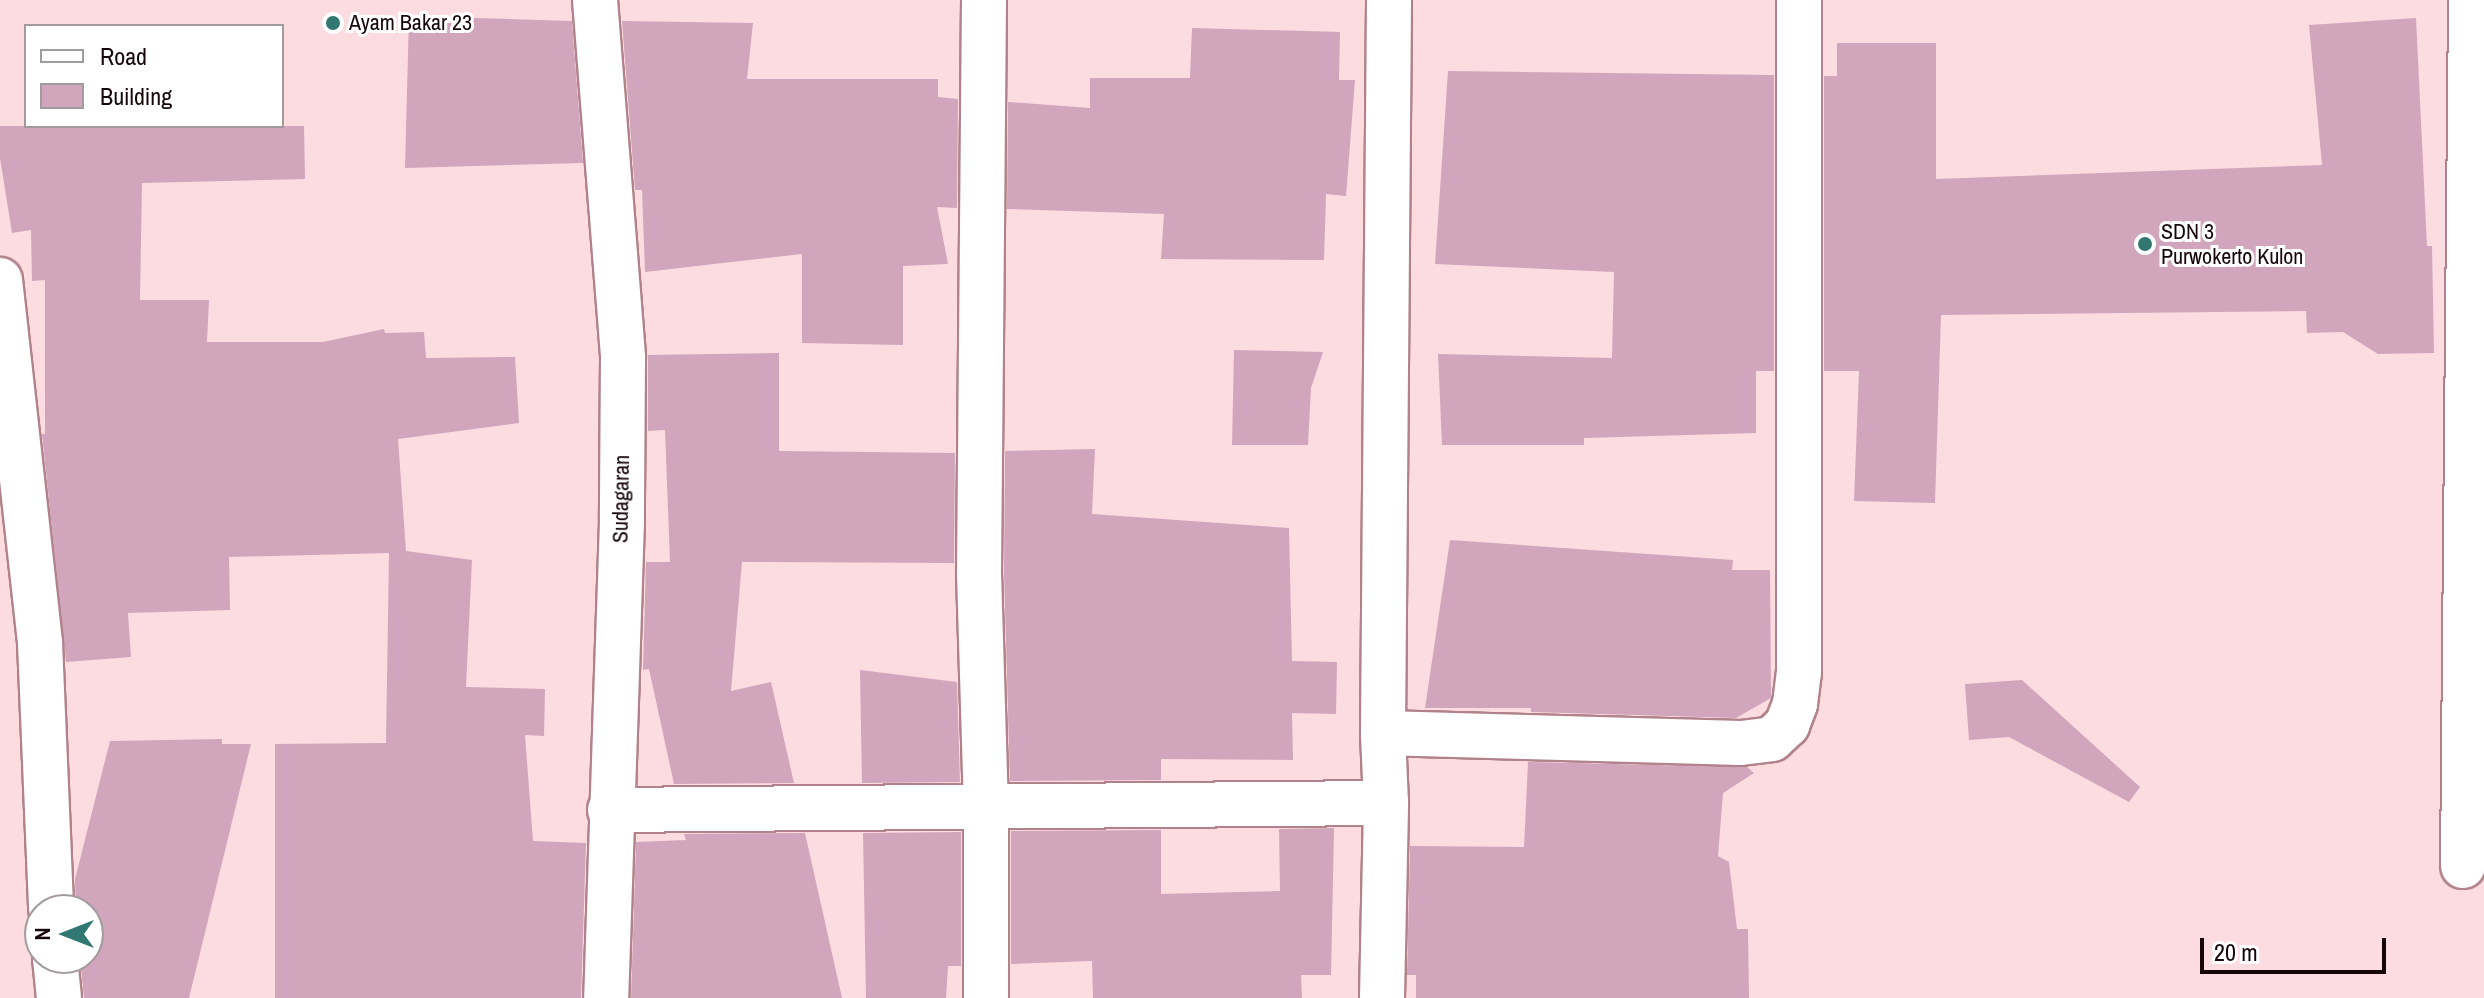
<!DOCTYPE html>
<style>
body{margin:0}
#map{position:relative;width:2484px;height:998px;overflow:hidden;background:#fcdce1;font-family:"Archivo Narrow",sans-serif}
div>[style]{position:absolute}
.building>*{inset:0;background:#d1a5bb}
.roads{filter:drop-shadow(2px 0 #b1828a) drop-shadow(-2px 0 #b1828a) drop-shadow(0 2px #b1828a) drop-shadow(0 -2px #b1828a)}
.minor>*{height:44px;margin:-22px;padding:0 22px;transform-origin:22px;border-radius:22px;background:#fff}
.dots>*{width:22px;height:22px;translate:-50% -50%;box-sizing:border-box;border:4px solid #fff;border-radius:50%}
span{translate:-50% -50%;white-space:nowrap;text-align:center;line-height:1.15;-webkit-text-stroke:6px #fff;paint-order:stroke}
.poi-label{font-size:22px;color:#16060a}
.left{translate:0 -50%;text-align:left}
.street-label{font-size:22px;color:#16060a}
.legend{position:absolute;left:24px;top:24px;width:260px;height:104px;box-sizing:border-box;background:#fff;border:2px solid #a29b9d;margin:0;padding:10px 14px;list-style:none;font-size:24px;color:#16060a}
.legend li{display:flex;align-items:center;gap:16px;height:40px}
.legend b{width:40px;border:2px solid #a29b9d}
.north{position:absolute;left:24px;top:894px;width:80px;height:80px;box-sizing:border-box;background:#fff;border:2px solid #a29b9d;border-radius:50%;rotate:270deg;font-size:22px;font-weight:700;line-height:32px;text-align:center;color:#16060a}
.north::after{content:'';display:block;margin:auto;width:28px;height:36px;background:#307871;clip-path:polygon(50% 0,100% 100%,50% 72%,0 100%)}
.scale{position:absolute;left:2200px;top:938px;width:186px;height:36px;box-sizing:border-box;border:4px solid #16060a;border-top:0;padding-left:10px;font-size:24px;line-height:28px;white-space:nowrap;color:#16060a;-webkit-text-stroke:6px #fff;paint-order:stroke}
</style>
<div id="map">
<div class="building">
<div style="clip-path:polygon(409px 16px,572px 21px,583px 163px,405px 168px)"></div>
<div style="clip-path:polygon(2416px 18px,2427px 246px,2432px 246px,2434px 353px,2378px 354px,2343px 332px,2307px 333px,2306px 311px,1941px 315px,1935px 503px,1854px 501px,1859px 371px,1824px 371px,1824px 76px,1837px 76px,1837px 43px,1936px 43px,1936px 179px,2322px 165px,2309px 25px)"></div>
<div style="clip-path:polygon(622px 21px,753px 23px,747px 79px,938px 79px,938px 97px,958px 99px,957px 208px,937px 207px,948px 264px,903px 266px,903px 345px,802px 343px,802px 254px,645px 272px,642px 190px,635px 190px)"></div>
<div style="clip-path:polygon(1192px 28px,1340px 32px,1339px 80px,1355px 80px,1346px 196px,1326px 194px,1324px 260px,1161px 259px,1164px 214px,1007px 209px,1008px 102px,1090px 108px,1090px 78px,1190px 78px)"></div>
<div style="clip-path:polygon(1448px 71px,1774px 75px,1774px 371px,1756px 371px,1756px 433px,1584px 438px,1584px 445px,1442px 445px,1438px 354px,1612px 358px,1614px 272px,1435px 264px)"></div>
<div style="clip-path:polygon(0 126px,304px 126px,305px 179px,142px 183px,140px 300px,209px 300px,207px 342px,323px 342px,384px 329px,385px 333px,424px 332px,426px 358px,515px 357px,519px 423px,398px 439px,406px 551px,472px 560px,466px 687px,545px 689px,544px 736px,525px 735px,533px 841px,586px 843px,581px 998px,275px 998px,275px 744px,386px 743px,389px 553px,229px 557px,230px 610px,128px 613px,131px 657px,66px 662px,42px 434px,45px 434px,45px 280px,32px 281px,31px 230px,12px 233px,0 158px)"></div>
<div style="clip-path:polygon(1234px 350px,1323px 352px,1311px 388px,1308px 445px,1232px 445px)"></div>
<div style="clip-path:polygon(779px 353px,779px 451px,955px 453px,954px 563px,742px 562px,731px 691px,771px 682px,794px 783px,674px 784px,649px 669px,643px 670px,646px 562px,670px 562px,665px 430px,648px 431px,648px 355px)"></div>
<div style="clip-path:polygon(1095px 449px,1092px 514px,1289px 528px,1292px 661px,1337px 662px,1336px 714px,1292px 713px,1293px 760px,1161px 759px,1161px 780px,1010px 781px,1004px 573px,1005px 451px)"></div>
<div style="clip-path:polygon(1450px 540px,1733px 560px,1732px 570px,1770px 570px,1771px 698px,1736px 718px,1531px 712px,1531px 708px,1425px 708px)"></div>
<div style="clip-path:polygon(860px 670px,957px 682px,960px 782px,862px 783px)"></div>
<div style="clip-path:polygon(2022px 680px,2140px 787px,2129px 802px,2009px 737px,1969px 740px,1965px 684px)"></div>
<div style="clip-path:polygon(222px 739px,222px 744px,251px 744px,189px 998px,84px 998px,80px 958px,88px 958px,88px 910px,76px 910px,75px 879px,110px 741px)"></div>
<div style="clip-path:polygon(1528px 762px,1747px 767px,1754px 773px,1723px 793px,1718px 856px,1729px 862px,1737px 929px,1748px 929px,1749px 998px,1416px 998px,1416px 975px,1407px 975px,1410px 846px,1524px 847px)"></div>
<div style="clip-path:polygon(1334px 828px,1331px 975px,1301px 975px,1302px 998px,1093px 998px,1092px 961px,1011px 964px,1011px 831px,1161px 830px,1161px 894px,1280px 891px,1279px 829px)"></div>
<div style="clip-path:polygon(961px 832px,961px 966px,948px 966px,946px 998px,866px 998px,863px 833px)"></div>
<div style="clip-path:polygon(805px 833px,842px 998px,631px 998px,636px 842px,686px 840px,684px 834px)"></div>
</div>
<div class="roads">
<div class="minor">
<div style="left:595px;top:0;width:359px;rotate:85.5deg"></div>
<div style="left:623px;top:358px;width:163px;rotate:90.4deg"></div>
<div style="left:622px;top:521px;width:477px;rotate:91.9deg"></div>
<div style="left:984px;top:0;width:573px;rotate:90.5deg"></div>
<div style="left:979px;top:573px;width:236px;rotate:88.3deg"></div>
<div style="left:986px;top:809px;width:189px;rotate:90deg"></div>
<div style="left:0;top:280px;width:365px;rotate:83.7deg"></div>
<div style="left:40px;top:643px;width:267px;rotate:87.6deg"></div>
<div style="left:1383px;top:733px;width:358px;rotate:1.6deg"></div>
<div style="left:1741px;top:743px;width:31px;rotate:-7deg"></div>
<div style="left:1772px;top:739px;width:21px;rotate:-43deg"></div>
<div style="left:1787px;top:725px;width:22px;rotate:-69deg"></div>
<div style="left:1795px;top:704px;width:31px;rotate:-83deg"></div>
<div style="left:1799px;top:673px;width:673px;rotate:-90deg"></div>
<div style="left:610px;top:810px;width:776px;rotate:-0.52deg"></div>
<div style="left:2463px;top:866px;width:866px;rotate:-89.47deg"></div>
<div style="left:55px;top:958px;width:40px;rotate:84.3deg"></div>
<div style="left:1382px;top:998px;width:195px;rotate:-88.8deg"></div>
<div style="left:1386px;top:803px;width:70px;rotate:-92.5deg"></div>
<div style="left:1383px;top:733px;width:733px;rotate:-89.53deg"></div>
</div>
</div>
<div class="dots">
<div style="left:333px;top:23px;background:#307871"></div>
<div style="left:2145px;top:244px;background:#307871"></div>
</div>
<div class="poi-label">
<span class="left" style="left:349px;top:23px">Ayam Bakar 23</span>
<span class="left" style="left:2161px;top:244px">SDN 3<br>Purwokerto Kulon</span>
</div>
<div class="street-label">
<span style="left:621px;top:499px;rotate:-89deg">Sudagaran</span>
</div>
<ul class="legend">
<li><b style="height:10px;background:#fff"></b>Road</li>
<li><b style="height:22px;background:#d1a5bb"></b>Building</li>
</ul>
<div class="north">N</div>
<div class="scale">20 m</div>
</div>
